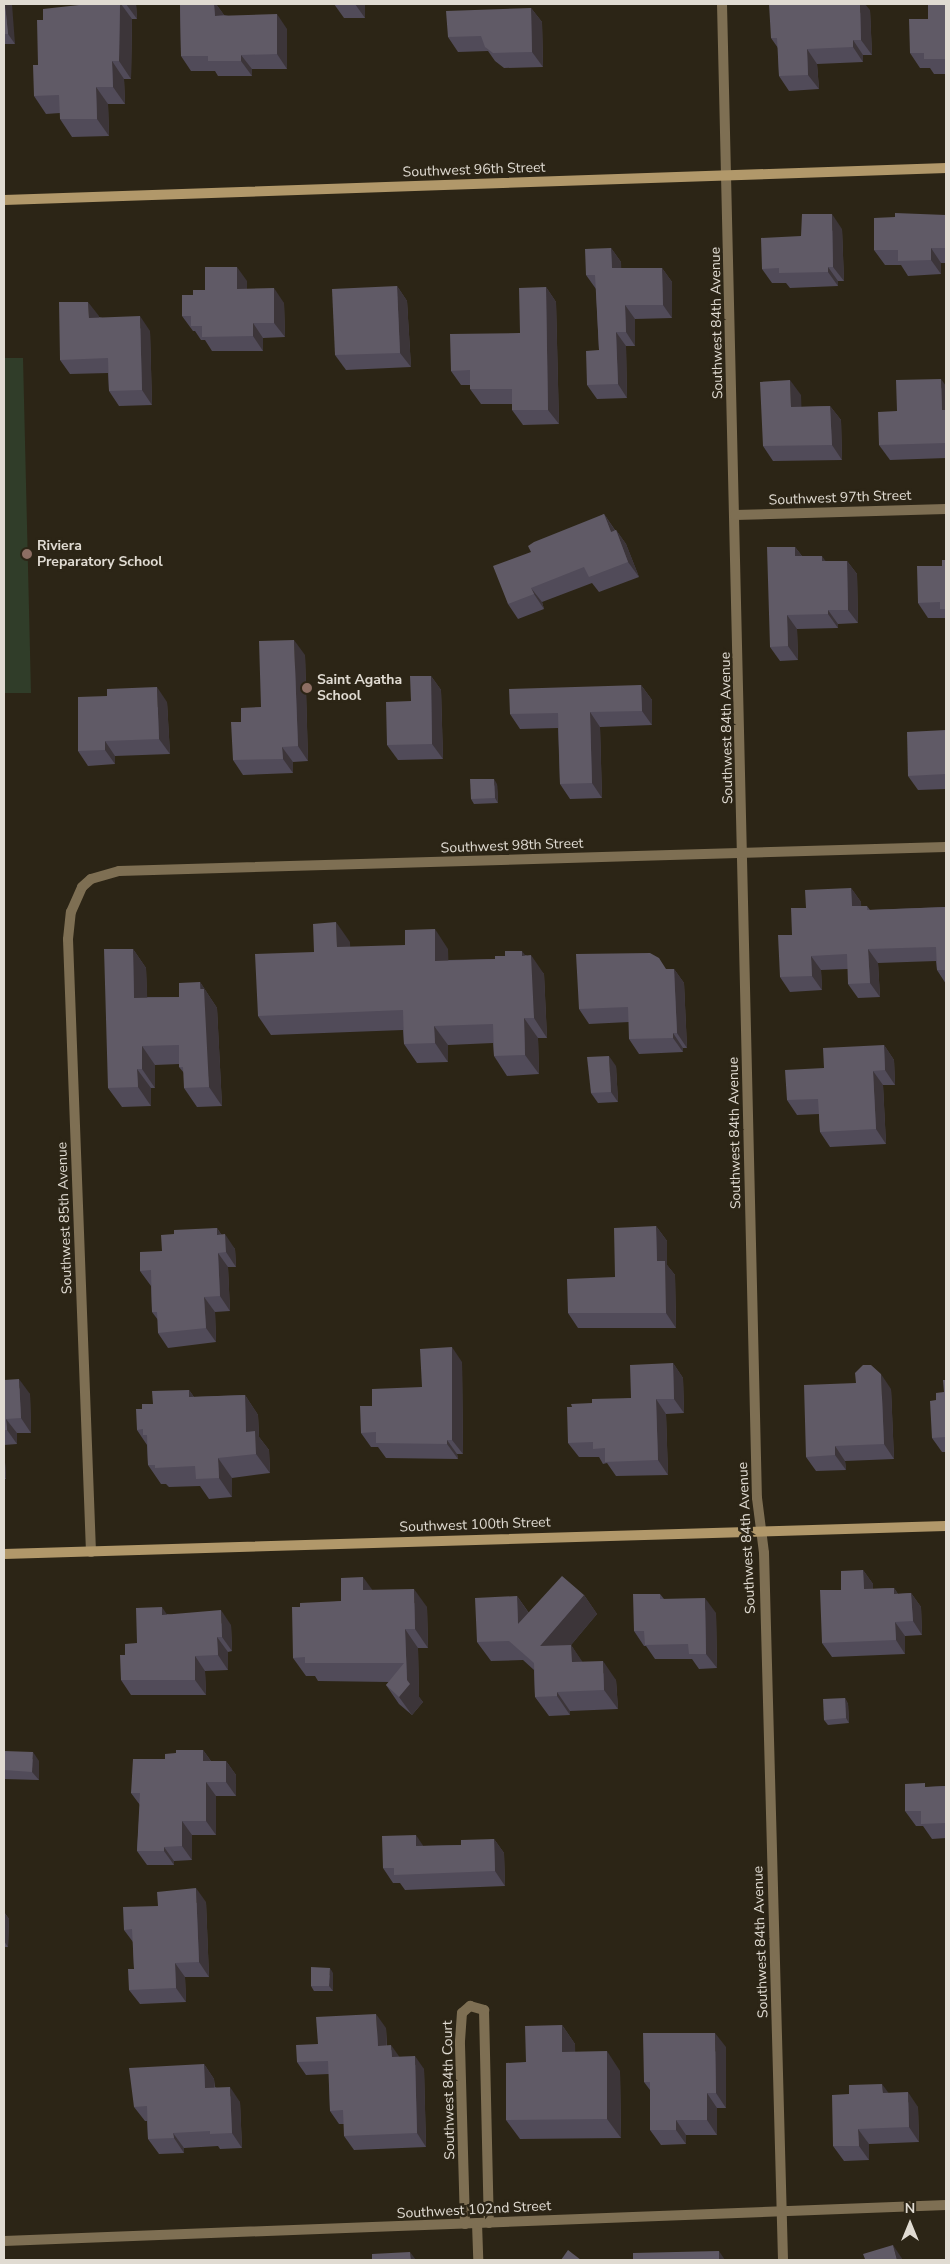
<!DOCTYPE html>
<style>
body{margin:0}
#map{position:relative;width:950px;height:2264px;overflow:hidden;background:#2c2516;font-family:"Nunito Sans",sans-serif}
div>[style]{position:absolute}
.green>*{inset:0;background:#303d29}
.street>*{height:10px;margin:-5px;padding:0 5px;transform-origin:5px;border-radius:5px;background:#7e6f53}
.secondary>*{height:10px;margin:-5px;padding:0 5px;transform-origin:5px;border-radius:5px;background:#b1986a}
.wall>*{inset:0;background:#514b59}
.shaded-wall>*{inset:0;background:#3c3539}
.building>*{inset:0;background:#605a66}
.dots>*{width:14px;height:14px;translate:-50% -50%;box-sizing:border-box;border:2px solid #2c2516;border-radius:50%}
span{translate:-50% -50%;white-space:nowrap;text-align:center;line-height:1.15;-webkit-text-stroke:5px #2c2516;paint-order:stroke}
.street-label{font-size:14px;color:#e0dbd2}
.poi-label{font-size:14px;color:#e0dbd2;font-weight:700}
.left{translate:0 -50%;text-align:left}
.frame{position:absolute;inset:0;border:5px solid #e0dbd2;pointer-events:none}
.north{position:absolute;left:885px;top:2199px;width:50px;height:50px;-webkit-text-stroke:4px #2c2516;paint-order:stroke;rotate:0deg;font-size:14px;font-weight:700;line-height:20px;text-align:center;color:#e0dbd2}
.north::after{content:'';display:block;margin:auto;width:18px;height:22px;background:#e0dbd2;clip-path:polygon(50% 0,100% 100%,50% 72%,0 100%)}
</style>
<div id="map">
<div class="green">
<div style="clip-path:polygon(23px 358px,31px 693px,4px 693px,4px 358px)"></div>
</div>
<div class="street">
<div style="left:722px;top:4px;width:1494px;rotate:88.66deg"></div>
<div style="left:757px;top:1498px;width:55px;rotate:82.7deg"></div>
<div style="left:764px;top:1553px;width:707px;rotate:88.46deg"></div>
<div style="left:735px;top:515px;width:211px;rotate:-1.6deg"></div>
<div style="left:91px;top:1552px;width:613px;rotate:-92.15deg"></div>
<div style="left:68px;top:939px;width:27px;rotate:-84deg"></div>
<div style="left:71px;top:912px;width:27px;rotate:-66deg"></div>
<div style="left:82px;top:887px;width:12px;rotate:-42deg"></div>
<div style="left:91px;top:879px;width:29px;rotate:-16deg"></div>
<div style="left:119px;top:871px;width:827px;rotate:-1.66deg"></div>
<div style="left:477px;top:2223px;width:37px;rotate:88deg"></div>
<div style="left:465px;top:2224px;width:183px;rotate:-91.6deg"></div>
<div style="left:460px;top:2041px;width:28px;rotate:-86deg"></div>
<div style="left:462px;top:2013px;width:11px;rotate:-41deg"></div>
<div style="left:470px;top:2006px;width:15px;rotate:16deg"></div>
<div style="left:484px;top:2010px;width:213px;rotate:88.7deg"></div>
<div style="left:4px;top:2241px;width:943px;rotate:-2.19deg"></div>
</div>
<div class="secondary">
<div style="left:4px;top:200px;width:943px;rotate:-1.95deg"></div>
<div style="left:4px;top:1554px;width:942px;rotate:-1.7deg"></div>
</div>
<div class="wall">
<div style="clip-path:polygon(4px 4px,15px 44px,4px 44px)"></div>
<div style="clip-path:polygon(88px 4px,136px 4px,137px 19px,132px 19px,131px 79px,124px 79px,125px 104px,108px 104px,109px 136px,72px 137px,60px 119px,60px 113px,46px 114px,34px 96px,38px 65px,43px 20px)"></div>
<div style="clip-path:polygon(180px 4px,216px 4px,224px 15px,287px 29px,287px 69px,252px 69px,252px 76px,218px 76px,215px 71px,191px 71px,181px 56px)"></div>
<div style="clip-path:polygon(334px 4px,365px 4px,365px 18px,344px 18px)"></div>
<div style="clip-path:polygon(946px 4px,946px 74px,934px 74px,930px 68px,920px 68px,910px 53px,928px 19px)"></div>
<div style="clip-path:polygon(531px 8px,542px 22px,543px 67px,504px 68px,495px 61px,488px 51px,458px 52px,448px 37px)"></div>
<div style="clip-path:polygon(870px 10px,872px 55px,863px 55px,863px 62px,817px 64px,819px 89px,789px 91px,779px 76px,778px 48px,771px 38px)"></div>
<div style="clip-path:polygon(946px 215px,946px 263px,941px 263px,941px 274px,908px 276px,901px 265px,885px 265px,874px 250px)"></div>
<div style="clip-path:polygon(842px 229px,844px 281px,838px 281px,838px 286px,790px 288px,786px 283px,772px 283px,762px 269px,801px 236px)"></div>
<div style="clip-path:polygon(611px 248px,621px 262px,621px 268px,662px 268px,672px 282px,672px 318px,635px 319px,635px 346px,626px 346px,627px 398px,597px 399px,587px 385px,599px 350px,596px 289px,586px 275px)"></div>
<div style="clip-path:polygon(247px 281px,247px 289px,284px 303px,285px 337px,263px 338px,263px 351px,212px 351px,205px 340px,201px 340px,195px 331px,193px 331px,182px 316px,193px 295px,205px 290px)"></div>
<div style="clip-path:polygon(397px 286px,407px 301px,411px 367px,346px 370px,335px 355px)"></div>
<div style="clip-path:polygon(546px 287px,556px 302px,559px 424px,523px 425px,512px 410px,512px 404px,481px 404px,470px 389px,470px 385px,461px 385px,451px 371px,520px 333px)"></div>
<div style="clip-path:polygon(99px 316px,99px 317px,150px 331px,152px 405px,119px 406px,109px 391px,108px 373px,70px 374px,60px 360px)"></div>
<div style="clip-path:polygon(946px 386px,946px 458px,890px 460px,879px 445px,897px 411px)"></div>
<div style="clip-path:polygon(801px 395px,801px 407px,830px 406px,841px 420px,842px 460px,773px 461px,763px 446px)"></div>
<div style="clip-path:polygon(604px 514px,615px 530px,616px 530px,626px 544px,639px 577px,599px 592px,592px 583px,542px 602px,544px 609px,518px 619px,508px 604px,531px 552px)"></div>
<div style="clip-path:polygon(795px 547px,802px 556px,826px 561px,847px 561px,857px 574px,858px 623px,838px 624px,838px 628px,797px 629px,798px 660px,780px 661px,770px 647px)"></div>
<div style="clip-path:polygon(946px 560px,946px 618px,928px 618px,918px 603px,942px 566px)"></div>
<div style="clip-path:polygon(305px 655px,308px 761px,293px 762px,293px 773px,243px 775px,233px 760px,241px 722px,261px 707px)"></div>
<div style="clip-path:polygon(431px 676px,441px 690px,443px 759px,398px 760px,387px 745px,411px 701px)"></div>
<div style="clip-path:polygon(641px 685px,652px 700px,652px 725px,600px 727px,602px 798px,570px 799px,560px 784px,558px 728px,520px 729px,510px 714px)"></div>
<div style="clip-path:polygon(167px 702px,170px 754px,115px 756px,115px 764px,88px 766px,78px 751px)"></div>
<div style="clip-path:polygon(946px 730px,946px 789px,918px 790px,908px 776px)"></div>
<div style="clip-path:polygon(497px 784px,498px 803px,474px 804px,471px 799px)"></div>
<div style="clip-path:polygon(851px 888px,861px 902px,861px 906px,867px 906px,870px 910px,946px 907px,946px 984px,937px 970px,936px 961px,878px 963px,880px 997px,858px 998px,848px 984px,848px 969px,821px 970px,822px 990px,790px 992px,780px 977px,792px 935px,806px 908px)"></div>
<div style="clip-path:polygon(350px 942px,350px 947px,448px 949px,448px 960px,495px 959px,526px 955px,544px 974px,547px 1038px,538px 1038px,539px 1074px,507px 1076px,494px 1056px,493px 1043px,448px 1045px,448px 1062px,417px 1063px,404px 1044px,403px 1030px,271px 1035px,258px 1016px)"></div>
<div style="clip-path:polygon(133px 949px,146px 968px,147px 997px,179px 997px,200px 982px,217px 1008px,222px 1106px,197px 1107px,184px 1088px,184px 1073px,179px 1067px,179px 1064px,155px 1065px,155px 1088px,151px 1088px,151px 1106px,122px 1107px,108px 1088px)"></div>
<div style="clip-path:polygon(666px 969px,674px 969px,684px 983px,687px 1048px,683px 1048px,683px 1052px,639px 1054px,629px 1039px,629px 1022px,589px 1024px,579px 1009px)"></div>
<div style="clip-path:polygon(884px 1045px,894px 1060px,895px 1085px,883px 1085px,886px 1144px,830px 1147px,820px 1132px,819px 1114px,797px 1115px,787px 1100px,824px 1068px)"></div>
<div style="clip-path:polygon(616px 1066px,618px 1102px,598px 1103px,591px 1093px)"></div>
<div style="clip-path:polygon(656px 1226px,667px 1241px,667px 1265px,675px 1275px,676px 1328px,578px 1328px,568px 1313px,615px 1277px)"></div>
<div style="clip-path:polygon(217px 1228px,221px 1234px,235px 1249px,236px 1267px,228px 1267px,230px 1311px,215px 1312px,216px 1342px,168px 1348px,158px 1333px,158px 1320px,152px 1312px,151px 1286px,140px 1271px,162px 1251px,174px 1234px)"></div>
<div style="clip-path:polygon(462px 1362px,463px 1454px,457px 1454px,458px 1459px,386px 1458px,378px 1447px,371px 1447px,361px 1433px,372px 1406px,422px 1387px)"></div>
<div style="clip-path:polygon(673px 1363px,683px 1378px,684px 1413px,666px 1414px,668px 1475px,616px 1476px,607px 1463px,603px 1464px,599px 1457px,579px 1457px,568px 1443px,592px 1403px,631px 1398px)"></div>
<div style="clip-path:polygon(4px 1380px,30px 1394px,31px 1433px,17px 1433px,17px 1444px,4px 1445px,6px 1479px,4px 1479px)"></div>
<div style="clip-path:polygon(946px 1380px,946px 1452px,942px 1452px,932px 1438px,936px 1400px,944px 1392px)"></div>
<div style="clip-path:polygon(891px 1389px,894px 1459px,845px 1461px,846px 1470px,816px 1471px,806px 1457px)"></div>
<div style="clip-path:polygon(189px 1390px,194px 1397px,245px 1395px,258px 1415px,259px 1437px,269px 1450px,270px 1473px,232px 1478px,232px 1497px,209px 1499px,200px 1486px,169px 1487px,166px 1484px,161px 1484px,148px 1465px,147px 1445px,137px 1430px,142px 1409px,153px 1404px)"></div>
<div style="clip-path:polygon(863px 1570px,873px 1584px,873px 1589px,894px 1588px,898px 1594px,911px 1593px,921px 1607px,922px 1635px,905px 1636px,905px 1654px,832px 1657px,822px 1643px,841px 1590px)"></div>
<div style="clip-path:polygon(372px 1590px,427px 1607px,428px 1648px,418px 1648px,419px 1697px,423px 1702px,412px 1715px,399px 1704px,386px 1685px,389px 1682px,318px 1681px,315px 1676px,306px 1676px,293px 1658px,300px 1607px,341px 1601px)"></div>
<div style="clip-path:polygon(660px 1594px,664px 1599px,716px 1613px,717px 1668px,699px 1669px,692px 1659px,655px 1659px,646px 1646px,644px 1646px,634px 1631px)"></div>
<div style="clip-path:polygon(584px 1595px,597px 1614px,571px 1645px,582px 1662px,616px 1680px,618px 1709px,570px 1711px,570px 1715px,549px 1716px,535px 1697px,534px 1670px,523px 1660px,491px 1661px,477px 1642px,517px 1596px,529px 1613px)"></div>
<div style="clip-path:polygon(167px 1614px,231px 1625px,232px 1651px,228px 1652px,228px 1670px,205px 1671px,206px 1695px,131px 1695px,121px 1680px,125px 1655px)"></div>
<div style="clip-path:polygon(845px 1698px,848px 1704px,849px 1723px,828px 1725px,824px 1720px)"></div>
<div style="clip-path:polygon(203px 1750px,211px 1761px,226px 1761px,236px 1775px,236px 1796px,216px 1796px,216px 1835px,192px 1835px,192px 1860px,174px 1861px,174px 1865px,147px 1865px,137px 1851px,140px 1805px,131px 1793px,165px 1759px,176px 1753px)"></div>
<div style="clip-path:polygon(4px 1751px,39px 1761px,39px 1780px,4px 1779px)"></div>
<div style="clip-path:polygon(946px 1786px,946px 1838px,932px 1839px,923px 1826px,916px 1826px,905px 1811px,928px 1787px)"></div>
<div style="clip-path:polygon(494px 1839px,504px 1853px,505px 1886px,405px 1890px,400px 1883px,393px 1883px,383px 1868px,423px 1846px,461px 1845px)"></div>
<div style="clip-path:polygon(206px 1902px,209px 1977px,185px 1977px,186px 2002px,140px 2004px,129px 1990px,134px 1969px,133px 1942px,124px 1930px,158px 1906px)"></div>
<div style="clip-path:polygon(4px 1912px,9px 1919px,8px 1947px,4px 1947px)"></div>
<div style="clip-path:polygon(333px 1973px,333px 1991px,314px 1991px,311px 1986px)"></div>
<div style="clip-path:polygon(562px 2025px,575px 2044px,575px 2052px,620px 2071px,621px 2138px,520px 2139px,506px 2120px,526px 2062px)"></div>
<div style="clip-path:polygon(386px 2028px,387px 2046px,399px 2057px,424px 2069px,426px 2147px,354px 2150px,344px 2136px,344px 2124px,339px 2124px,330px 2111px,329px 2074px,306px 2075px,297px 2062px,318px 2044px)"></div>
<div style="clip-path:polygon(726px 2047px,726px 2108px,717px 2108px,717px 2135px,686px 2135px,686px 2144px,661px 2145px,650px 2130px,650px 2090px,644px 2082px)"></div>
<div style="clip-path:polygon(204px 2064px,214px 2079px,215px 2087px,240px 2102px,242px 2148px,220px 2149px,218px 2146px,184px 2148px,184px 2153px,159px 2154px,148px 2139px,147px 2121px,145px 2121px,134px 2107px)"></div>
<div style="clip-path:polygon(889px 2093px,918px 2107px,919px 2142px,869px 2144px,869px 2160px,844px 2161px,833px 2146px)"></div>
</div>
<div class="shaded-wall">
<div style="clip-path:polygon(5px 4px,12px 4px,15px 44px,8px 34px)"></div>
<div style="clip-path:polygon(120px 4px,121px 4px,132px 19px,131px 79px,119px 61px)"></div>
<div style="clip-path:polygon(126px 4px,136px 4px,137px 19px)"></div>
<div style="clip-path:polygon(214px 4px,216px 4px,224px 15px,215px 16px)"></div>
<div style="clip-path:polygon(355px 4px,365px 4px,365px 18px)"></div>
<div style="clip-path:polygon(860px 4px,865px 4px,870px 10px,872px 55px,861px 40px)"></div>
<div style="clip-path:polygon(531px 8px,542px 22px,543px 67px,532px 52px)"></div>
<div style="clip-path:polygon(277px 14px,287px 29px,287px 69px,277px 54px)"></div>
<div style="clip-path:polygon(853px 40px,863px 55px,863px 62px,853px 47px)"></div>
<div style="clip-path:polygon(807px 49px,817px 64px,819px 89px,808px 75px)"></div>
<div style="clip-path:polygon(241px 55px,252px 69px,252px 76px,241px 61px)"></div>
<div style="clip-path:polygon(112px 61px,124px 79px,125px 104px,113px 87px)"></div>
<div style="clip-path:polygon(96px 87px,108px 104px,109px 136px,97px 119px)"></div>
<div style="clip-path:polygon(832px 214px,842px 229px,844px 281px,833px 267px)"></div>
<div style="clip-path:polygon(611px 248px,621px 262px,622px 281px,612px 268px)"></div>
<div style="clip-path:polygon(931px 248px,941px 263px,941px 274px,931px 260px)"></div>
<div style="clip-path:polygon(237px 267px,247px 281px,247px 304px,237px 289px)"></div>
<div style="clip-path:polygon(828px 267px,838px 281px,838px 286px,828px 272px)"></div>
<div style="clip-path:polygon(662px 268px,672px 282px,672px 318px,663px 305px)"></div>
<div style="clip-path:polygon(397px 286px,407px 301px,411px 367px,400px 353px)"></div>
<div style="clip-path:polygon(546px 287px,556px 302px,559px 424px,548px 410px)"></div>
<div style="clip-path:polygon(274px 288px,284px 303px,285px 337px,274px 323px)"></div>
<div style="clip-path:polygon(88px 302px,99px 316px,99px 332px,89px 318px)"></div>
<div style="clip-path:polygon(625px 305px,635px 319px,635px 346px,626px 332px)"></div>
<div style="clip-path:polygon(140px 316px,150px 331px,152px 405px,142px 390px)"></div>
<div style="clip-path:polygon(253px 323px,263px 338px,263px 351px,253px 336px)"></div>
<div style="clip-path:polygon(616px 332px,626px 346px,627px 398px,618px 384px)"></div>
<div style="clip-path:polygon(941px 379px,946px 386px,946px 416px,942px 410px)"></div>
<div style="clip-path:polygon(790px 380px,801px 395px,802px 422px,791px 407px)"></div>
<div style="clip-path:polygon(830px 406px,841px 420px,842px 460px,832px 445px)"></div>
<div style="clip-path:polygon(604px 514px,614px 529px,621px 547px,611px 532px)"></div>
<div style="clip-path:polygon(616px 530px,626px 544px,639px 577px,628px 562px)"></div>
<div style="clip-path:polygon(795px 547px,805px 560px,795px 556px)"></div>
<div style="clip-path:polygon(822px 556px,831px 569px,822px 561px)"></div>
<div style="clip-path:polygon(847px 561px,857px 574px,858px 623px,848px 610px)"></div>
<div style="clip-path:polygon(531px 588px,542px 602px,544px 609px,534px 594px)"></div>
<div style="clip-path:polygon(828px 610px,838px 624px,838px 628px,828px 614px)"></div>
<div style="clip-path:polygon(787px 615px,797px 629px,798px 660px,788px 646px)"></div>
<div style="clip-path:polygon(294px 640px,305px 655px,308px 761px,298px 746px)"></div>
<div style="clip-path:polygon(431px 676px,441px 690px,443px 759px,432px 744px)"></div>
<div style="clip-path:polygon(641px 685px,652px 700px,652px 725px,642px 711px)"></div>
<div style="clip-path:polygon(157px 687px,167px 702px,170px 754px,159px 739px)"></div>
<div style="clip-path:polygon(590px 712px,600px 727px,602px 798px,592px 783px)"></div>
<div style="clip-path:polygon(105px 741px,115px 756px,115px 764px,105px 750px)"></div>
<div style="clip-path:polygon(282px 747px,293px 762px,293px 773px,283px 759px)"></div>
<div style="clip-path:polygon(494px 779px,497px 784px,498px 803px,495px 798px)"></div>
<div style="clip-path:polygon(851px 888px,861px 902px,862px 921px,852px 906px)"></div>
<div style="clip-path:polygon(336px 922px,350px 942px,351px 966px,337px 947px)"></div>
<div style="clip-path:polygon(435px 929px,448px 949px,449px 980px,435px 961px)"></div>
<div style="clip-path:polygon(133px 949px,146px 968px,148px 1017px,134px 998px)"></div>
<div style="clip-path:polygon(868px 949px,878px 963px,880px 997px,870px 983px)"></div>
<div style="clip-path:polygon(522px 951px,531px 963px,531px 955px,544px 974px,547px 1038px,534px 1018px,522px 956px)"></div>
<div style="clip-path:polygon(811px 956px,821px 970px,822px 990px,812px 976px)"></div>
<div style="clip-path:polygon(674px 969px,684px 983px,687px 1048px,677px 1033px)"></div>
<div style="clip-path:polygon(200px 982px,217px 1008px,222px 1106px,209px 1087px)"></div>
<div style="clip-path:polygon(524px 1018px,538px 1038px,539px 1074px,525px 1055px)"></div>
<div style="clip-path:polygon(434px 1026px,448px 1045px,448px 1062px,435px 1043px)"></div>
<div style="clip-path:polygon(673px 1033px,683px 1048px,683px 1052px,673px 1038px)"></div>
<div style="clip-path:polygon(884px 1045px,894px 1060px,895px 1085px,885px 1070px)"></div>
<div style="clip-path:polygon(142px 1046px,155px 1065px,155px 1088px,142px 1069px)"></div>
<div style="clip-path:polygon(609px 1056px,616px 1066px,618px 1102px,611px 1092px)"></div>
<div style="clip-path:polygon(137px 1069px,151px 1088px,151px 1106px,138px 1087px)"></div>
<div style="clip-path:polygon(873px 1071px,883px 1085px,886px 1144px,876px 1129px)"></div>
<div style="clip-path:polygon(656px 1226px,667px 1241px,667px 1265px,675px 1275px,676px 1328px,666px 1313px,657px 1261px)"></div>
<div style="clip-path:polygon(217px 1228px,225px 1241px,225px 1234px,235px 1249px,236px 1267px,226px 1252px,217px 1235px)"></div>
<div style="clip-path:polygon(218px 1253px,228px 1267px,230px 1311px,220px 1296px)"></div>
<div style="clip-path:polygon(204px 1297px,215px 1312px,216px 1342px,206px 1328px)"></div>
<div style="clip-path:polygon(452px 1347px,462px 1362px,463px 1454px,452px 1440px)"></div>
<div style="clip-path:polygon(673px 1363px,683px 1378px,684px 1413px,674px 1399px)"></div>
<div style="clip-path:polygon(881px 1374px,891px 1389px,894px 1459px,884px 1444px)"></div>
<div style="clip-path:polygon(19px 1379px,30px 1394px,31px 1433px,21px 1418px)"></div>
<div style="clip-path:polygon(189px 1390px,202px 1409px,189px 1397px)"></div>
<div style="clip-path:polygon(245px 1395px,258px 1415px,259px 1437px,269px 1450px,270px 1473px,256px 1454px,246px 1432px)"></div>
<div style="clip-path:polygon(656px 1399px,666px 1414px,668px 1475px,658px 1460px)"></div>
<div style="clip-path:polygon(6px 1419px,17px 1433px,17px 1444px,7px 1430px)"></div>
<div style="clip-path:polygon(447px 1440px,457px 1454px,458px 1459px,447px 1444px)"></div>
<div style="clip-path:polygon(4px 1444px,4px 1445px,6px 1479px,4px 1476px)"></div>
<div style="clip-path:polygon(835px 1446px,845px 1461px,846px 1470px,835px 1455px)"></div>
<div style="clip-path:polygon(218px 1458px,232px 1478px,232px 1497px,219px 1478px)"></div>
<div style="clip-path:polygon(863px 1570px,873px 1584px,873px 1603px,864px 1589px)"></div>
<div style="clip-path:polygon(363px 1577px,376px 1595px,363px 1590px)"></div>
<div style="clip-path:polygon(894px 1588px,903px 1602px,894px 1594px)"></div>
<div style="clip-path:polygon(414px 1589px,427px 1607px,428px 1648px,415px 1629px)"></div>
<div style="clip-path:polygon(911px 1593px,921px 1607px,922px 1635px,913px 1621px)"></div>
<div style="clip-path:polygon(584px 1595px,597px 1614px,571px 1645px,584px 1664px,585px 1681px,540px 1646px)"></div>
<div style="clip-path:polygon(517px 1596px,530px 1615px,518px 1624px)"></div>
<div style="clip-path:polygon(705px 1598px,716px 1613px,717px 1668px,706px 1654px)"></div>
<div style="clip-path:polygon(162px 1607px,172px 1622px,162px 1615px)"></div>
<div style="clip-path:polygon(221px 1610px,231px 1625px,232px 1651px,222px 1637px)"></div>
<div style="clip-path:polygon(895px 1622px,905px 1636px,905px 1654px,896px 1640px)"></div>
<div style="clip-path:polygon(405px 1629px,418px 1648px,419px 1697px,423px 1702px,412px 1715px,399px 1697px,407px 1680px)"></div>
<div style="clip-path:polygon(217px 1637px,228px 1652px,228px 1670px,218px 1655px)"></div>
<div style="clip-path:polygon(195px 1656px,205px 1671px,206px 1695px,195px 1680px)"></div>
<div style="clip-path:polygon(603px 1661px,616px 1680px,618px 1709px,604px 1690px)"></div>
<div style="clip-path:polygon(557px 1692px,570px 1711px,570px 1715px,557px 1696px)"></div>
<div style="clip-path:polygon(845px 1698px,848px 1704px,849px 1723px,846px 1718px)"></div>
<div style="clip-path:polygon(203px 1750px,213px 1764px,203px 1761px)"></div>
<div style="clip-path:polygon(33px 1752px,39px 1761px,39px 1780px,32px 1772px)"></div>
<div style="clip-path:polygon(226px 1761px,236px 1775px,236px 1796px,226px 1782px)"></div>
<div style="clip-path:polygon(206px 1782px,216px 1796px,216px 1835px,206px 1821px)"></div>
<div style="clip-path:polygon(182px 1821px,192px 1835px,192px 1860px,182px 1846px)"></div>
<div style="clip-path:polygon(416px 1835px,426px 1850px,416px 1846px)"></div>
<div style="clip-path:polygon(494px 1839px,504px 1853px,505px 1886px,495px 1871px)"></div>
<div style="clip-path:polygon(164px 1847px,174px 1861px,174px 1865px,164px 1851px)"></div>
<div style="clip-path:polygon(196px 1888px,206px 1902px,209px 1977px,199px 1962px)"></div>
<div style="clip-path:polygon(4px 1912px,9px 1919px,8px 1947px,4px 1941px)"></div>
<div style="clip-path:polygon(175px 1963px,185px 1977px,186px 2002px,176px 1988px)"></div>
<div style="clip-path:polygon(330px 1968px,333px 1973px,333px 1991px,329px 1986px)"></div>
<div style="clip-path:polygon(376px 2014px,386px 2028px,387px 2059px,378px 2046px)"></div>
<div style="clip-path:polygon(562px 2025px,575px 2044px,576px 2072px,562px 2052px)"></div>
<div style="clip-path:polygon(715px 2033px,726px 2047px,726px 2108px,716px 2093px)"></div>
<div style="clip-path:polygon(391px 2045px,401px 2059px,392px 2057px)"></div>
<div style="clip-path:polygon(607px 2051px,620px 2071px,621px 2138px,607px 2119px)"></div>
<div style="clip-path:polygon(415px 2056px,424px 2069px,426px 2147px,417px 2133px)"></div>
<div style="clip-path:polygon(204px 2064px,214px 2079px,215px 2103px,205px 2088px)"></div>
<div style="clip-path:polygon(882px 2084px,893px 2099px,883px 2093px)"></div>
<div style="clip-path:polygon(230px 2087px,240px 2102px,242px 2148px,232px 2133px)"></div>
<div style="clip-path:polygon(908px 2092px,918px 2107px,919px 2142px,909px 2127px)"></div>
<div style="clip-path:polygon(707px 2093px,717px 2108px,717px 2135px,707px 2120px)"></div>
<div style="clip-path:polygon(676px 2120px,686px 2135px,686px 2144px,676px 2130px)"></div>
<div style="clip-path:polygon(858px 2129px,869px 2144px,869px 2160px,859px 2146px)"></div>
<div style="clip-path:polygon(173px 2133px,184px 2148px,184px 2153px,174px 2138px)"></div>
<div style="clip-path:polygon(893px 2245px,903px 2260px,897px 2260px)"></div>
<div style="clip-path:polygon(719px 2251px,725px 2260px,719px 2260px)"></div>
<div style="clip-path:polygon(410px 2252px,416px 2260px,411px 2260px)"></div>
</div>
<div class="building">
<div style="clip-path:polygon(4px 4px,5px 4px,8px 34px,4px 34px)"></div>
<div style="clip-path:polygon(88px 4px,120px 4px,119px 61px,112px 61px,113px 87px,96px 87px,97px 119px,60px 119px,59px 95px,34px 96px,33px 65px,38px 65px,37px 20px,43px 20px,43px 9px)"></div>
<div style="clip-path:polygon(180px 4px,214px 4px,215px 16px,277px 14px,277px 54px,241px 55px,241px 61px,208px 61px,208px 56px,181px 56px)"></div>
<div style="clip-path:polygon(769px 4px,860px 4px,861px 40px,853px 40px,853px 47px,807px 49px,808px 75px,779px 76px,777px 38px,771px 38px)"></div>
<div style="clip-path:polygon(928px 4px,946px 4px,946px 59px,924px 59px,924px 53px,910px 53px,909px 19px,928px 19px)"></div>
<div style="clip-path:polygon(531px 8px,532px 52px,493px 53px,485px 47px,481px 36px,448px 37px,446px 11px)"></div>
<div style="clip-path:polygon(895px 213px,946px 215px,946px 248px,931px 248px,931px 260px,898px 261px,898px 250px,874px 250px,874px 218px,895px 217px)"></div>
<div style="clip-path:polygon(802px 214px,832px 214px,833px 267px,828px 267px,828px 272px,779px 273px,779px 268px,762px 269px,761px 238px,801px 236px)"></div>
<div style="clip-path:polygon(611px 248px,612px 268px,662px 268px,663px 305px,625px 305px,626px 332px,616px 332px,618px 384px,587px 385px,586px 351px,599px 350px,595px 275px,586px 275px,585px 249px)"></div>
<div style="clip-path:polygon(205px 267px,237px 267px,237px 289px,274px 288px,274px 323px,253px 323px,253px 336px,202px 337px,202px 326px,191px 326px,191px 316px,182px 316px,182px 295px,193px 295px,193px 290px,205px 290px)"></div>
<div style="clip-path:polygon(397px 286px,400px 353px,335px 355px,332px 289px)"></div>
<div style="clip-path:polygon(546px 287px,548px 410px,512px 410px,512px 389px,470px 389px,470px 370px,451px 371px,450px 334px,520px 333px,519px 288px)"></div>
<div style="clip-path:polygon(59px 302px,88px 302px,89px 318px,140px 316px,142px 390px,109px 391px,108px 358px,60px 360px)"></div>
<div style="clip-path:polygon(941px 379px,942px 410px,946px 410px,946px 443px,879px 445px,878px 412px,897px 411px,896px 380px)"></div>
<div style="clip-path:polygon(790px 380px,791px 407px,830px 406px,832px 445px,763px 446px,760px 382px)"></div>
<div style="clip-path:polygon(604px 514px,611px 532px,616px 530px,628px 562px,589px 577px,584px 567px,531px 588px,534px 594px,508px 604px,493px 566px,531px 552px,528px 546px,534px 542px)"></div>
<div style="clip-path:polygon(767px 547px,795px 547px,795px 556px,822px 556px,822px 561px,847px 561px,848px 610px,828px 610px,828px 614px,787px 615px,788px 646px,770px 647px)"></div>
<div style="clip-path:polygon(942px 560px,946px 560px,946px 609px,940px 609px,940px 602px,918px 603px,917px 566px,942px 566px)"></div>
<div style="clip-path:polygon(294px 640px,298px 746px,282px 747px,283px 759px,233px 760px,231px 722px,241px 722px,241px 708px,261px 707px,259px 641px)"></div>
<div style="clip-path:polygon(410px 676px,431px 676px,432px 744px,387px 745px,386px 702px,411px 701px)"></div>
<div style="clip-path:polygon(641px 685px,642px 711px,590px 712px,592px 783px,560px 784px,558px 713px,510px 714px,509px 689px)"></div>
<div style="clip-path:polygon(157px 687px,159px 739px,105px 741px,105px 750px,78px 751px,78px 697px,107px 696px,107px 689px)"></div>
<div style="clip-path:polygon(946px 730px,946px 774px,908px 776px,907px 732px)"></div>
<div style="clip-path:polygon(470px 779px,494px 779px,495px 798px,471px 799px)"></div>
<div style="clip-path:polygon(851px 888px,852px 906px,867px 906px,867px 910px,946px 907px,946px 970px,937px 970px,936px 947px,868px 949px,870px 983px,848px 984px,847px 954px,811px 956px,812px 976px,780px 977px,778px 935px,792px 935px,791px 908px,806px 908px,805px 890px)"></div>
<div style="clip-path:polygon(336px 922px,337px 947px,405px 945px,405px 930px,435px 929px,435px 961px,495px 959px,495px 956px,505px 956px,505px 951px,522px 951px,522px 956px,531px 955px,534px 1018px,524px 1018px,525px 1055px,494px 1056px,493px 1024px,434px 1026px,435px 1043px,404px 1044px,403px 1010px,258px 1016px,255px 954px,314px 952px,313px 924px)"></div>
<div style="clip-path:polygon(104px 949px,133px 949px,134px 998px,179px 997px,179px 983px,200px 982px,200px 989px,204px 989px,209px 1087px,184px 1088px,183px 1067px,179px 1067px,179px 1045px,142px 1046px,142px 1069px,137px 1069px,138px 1087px,108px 1088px)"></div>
<div style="clip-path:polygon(650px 953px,659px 958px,666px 969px,674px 969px,677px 1033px,673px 1033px,673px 1038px,629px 1039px,628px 1007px,579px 1009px,576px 954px)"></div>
<div style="clip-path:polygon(884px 1045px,885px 1070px,873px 1071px,876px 1129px,820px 1132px,818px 1099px,787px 1100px,785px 1070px,824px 1068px,823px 1048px)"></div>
<div style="clip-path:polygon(609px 1056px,611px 1092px,591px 1093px,587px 1057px)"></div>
<div style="clip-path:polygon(656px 1226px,657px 1261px,665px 1261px,666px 1313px,568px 1313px,567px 1279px,615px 1277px,614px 1228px)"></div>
<div style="clip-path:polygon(217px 1228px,217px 1235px,225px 1234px,226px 1252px,218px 1253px,220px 1296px,204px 1297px,206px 1328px,158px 1333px,157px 1312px,152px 1312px,151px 1270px,140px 1271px,140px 1252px,162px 1251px,161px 1235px,174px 1234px,174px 1230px)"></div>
<div style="clip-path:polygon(452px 1347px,452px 1440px,447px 1440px,447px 1444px,376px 1443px,376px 1432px,361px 1433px,360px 1406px,372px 1406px,372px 1389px,422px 1387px,420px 1349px)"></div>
<div style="clip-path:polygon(673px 1363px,674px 1399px,656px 1399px,658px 1460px,605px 1462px,605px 1448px,593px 1449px,593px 1442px,568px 1443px,567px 1407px,572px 1407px,571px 1404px,592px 1403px,592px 1399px,631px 1398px,630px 1365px)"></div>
<div style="clip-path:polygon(863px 1365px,871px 1365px,881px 1374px,884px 1444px,835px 1446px,835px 1455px,806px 1457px,804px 1385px,856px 1383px,855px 1373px)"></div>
<div style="clip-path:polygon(19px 1379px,21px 1418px,6px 1419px,7px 1430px,4px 1430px,4px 1380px)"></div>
<div style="clip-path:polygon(943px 1380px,946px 1380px,946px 1437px,932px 1438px,930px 1401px,936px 1400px,936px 1393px,944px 1392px)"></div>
<div style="clip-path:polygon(189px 1390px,189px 1397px,245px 1395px,246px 1432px,255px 1431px,256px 1454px,218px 1458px,219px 1478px,196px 1479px,195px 1466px,155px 1468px,155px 1465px,148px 1465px,147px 1435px,143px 1435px,143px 1429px,137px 1430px,136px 1409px,142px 1409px,142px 1404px,153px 1404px,152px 1391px)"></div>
<div style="clip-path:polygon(863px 1570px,864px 1589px,894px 1588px,894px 1594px,911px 1593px,913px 1621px,895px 1622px,896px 1640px,822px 1643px,820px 1590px,841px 1590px,841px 1571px)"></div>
<div style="clip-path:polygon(562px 1576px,584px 1595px,540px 1646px,571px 1645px,572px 1662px,603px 1661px,604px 1690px,557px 1692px,557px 1696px,535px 1697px,534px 1663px,509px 1641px,477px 1642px,475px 1598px,517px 1596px,518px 1624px)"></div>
<div style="clip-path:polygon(363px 1577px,363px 1590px,414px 1589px,415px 1629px,405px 1629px,407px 1680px,410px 1684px,399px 1697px,386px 1685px,404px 1663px,305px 1663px,305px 1657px,293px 1658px,292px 1607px,300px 1607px,300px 1603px,341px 1601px,341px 1578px)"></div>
<div style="clip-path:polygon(633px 1594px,660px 1594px,660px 1599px,705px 1598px,706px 1654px,689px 1654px,688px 1644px,645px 1645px,644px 1631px,634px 1631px)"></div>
<div style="clip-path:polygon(162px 1607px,162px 1615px,221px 1610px,222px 1637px,217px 1637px,218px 1655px,195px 1656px,195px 1680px,121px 1680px,120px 1655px,125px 1655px,125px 1644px,137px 1643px,136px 1608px)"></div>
<div style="clip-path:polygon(845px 1698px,846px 1718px,824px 1720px,823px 1699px)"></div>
<div style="clip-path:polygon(176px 1750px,203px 1750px,203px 1761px,226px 1761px,226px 1782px,206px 1782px,206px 1821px,182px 1821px,182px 1846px,164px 1847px,164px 1851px,137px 1851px,140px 1793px,131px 1793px,133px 1759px,165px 1759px,165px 1754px,176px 1753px)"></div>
<div style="clip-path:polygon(4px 1751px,33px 1752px,32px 1772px,4px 1770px)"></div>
<div style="clip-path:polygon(925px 1783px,925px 1787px,946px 1786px,946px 1823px,921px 1824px,921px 1811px,905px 1811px,905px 1784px)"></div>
<div style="clip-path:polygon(416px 1835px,416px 1846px,461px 1845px,461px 1840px,494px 1839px,495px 1871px,394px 1875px,394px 1868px,383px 1868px,382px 1836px)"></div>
<div style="clip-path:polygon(196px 1888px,199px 1962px,175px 1963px,176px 1988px,129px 1990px,128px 1969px,134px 1969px,132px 1929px,124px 1930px,123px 1907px,158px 1906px,157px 1892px)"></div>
<div style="clip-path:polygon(311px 1967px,330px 1968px,329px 1986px,311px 1986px)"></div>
<div style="clip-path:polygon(376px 2014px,378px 2046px,391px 2045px,392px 2057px,415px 2056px,417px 2133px,344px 2136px,343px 2110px,330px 2111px,328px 2061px,297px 2062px,296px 2045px,318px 2044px,316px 2017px)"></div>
<div style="clip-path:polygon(562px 2025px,562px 2052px,607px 2051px,607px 2119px,506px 2120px,506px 2063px,526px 2062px,525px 2026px)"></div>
<div style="clip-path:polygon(643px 2033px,715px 2033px,716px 2093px,707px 2093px,707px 2120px,676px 2120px,676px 2130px,650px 2130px,650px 2082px,644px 2082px)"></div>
<div style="clip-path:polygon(204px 2064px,205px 2088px,230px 2087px,232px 2133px,210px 2134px,210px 2131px,173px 2133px,174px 2138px,148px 2139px,147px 2106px,134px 2107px,129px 2068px)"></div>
<div style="clip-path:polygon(882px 2084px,883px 2093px,908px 2092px,909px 2127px,858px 2129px,859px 2146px,833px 2146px,832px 2095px,849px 2094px,849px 2085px)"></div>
<div style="clip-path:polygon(893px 2245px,897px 2260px,861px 2260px,865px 2259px,863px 2254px)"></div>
<div style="clip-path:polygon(945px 2248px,946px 2248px,946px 2260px,945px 2260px)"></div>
<div style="clip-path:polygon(568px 2250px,581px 2260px,561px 2260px)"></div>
<div style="clip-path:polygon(719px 2251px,719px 2260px,633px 2260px,633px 2253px)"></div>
<div style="clip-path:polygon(410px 2252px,411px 2260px,372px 2260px,372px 2254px)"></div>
</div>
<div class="dots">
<div style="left:27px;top:554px;background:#8d6e63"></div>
<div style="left:307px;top:688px;background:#8d6e63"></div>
</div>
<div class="street-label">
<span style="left:474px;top:170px;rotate:-2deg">Southwest 96th Street</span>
<span style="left:717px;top:323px;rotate:-91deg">Southwest 84th Avenue</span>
<span style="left:840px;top:498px;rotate:-2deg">Southwest 97th Street</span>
<span style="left:727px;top:728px;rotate:-91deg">Southwest 84th Avenue</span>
<span style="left:512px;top:846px;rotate:-2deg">Southwest 98th Street</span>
<span style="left:735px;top:1133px;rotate:-91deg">Southwest 84th Avenue</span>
<span style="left:65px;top:1218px;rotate:-92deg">Southwest 85th Avenue</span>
<span style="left:475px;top:1525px;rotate:-2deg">Southwest 100th Street</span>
<span style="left:747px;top:1538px;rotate:-93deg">Southwest 84th Avenue</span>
<span style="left:761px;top:1942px;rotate:-92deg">Southwest 84th Avenue</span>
<span style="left:449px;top:2090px;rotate:-91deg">Southwest 84th Court</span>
<span style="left:474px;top:2210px;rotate:-3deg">Southwest 102nd Street</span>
</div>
<div class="poi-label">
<span class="left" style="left:37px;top:554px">Riviera<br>Preparatory School</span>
<span class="left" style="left:317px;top:688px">Saint Agatha<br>School</span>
</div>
<div class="frame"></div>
<div class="north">N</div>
</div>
